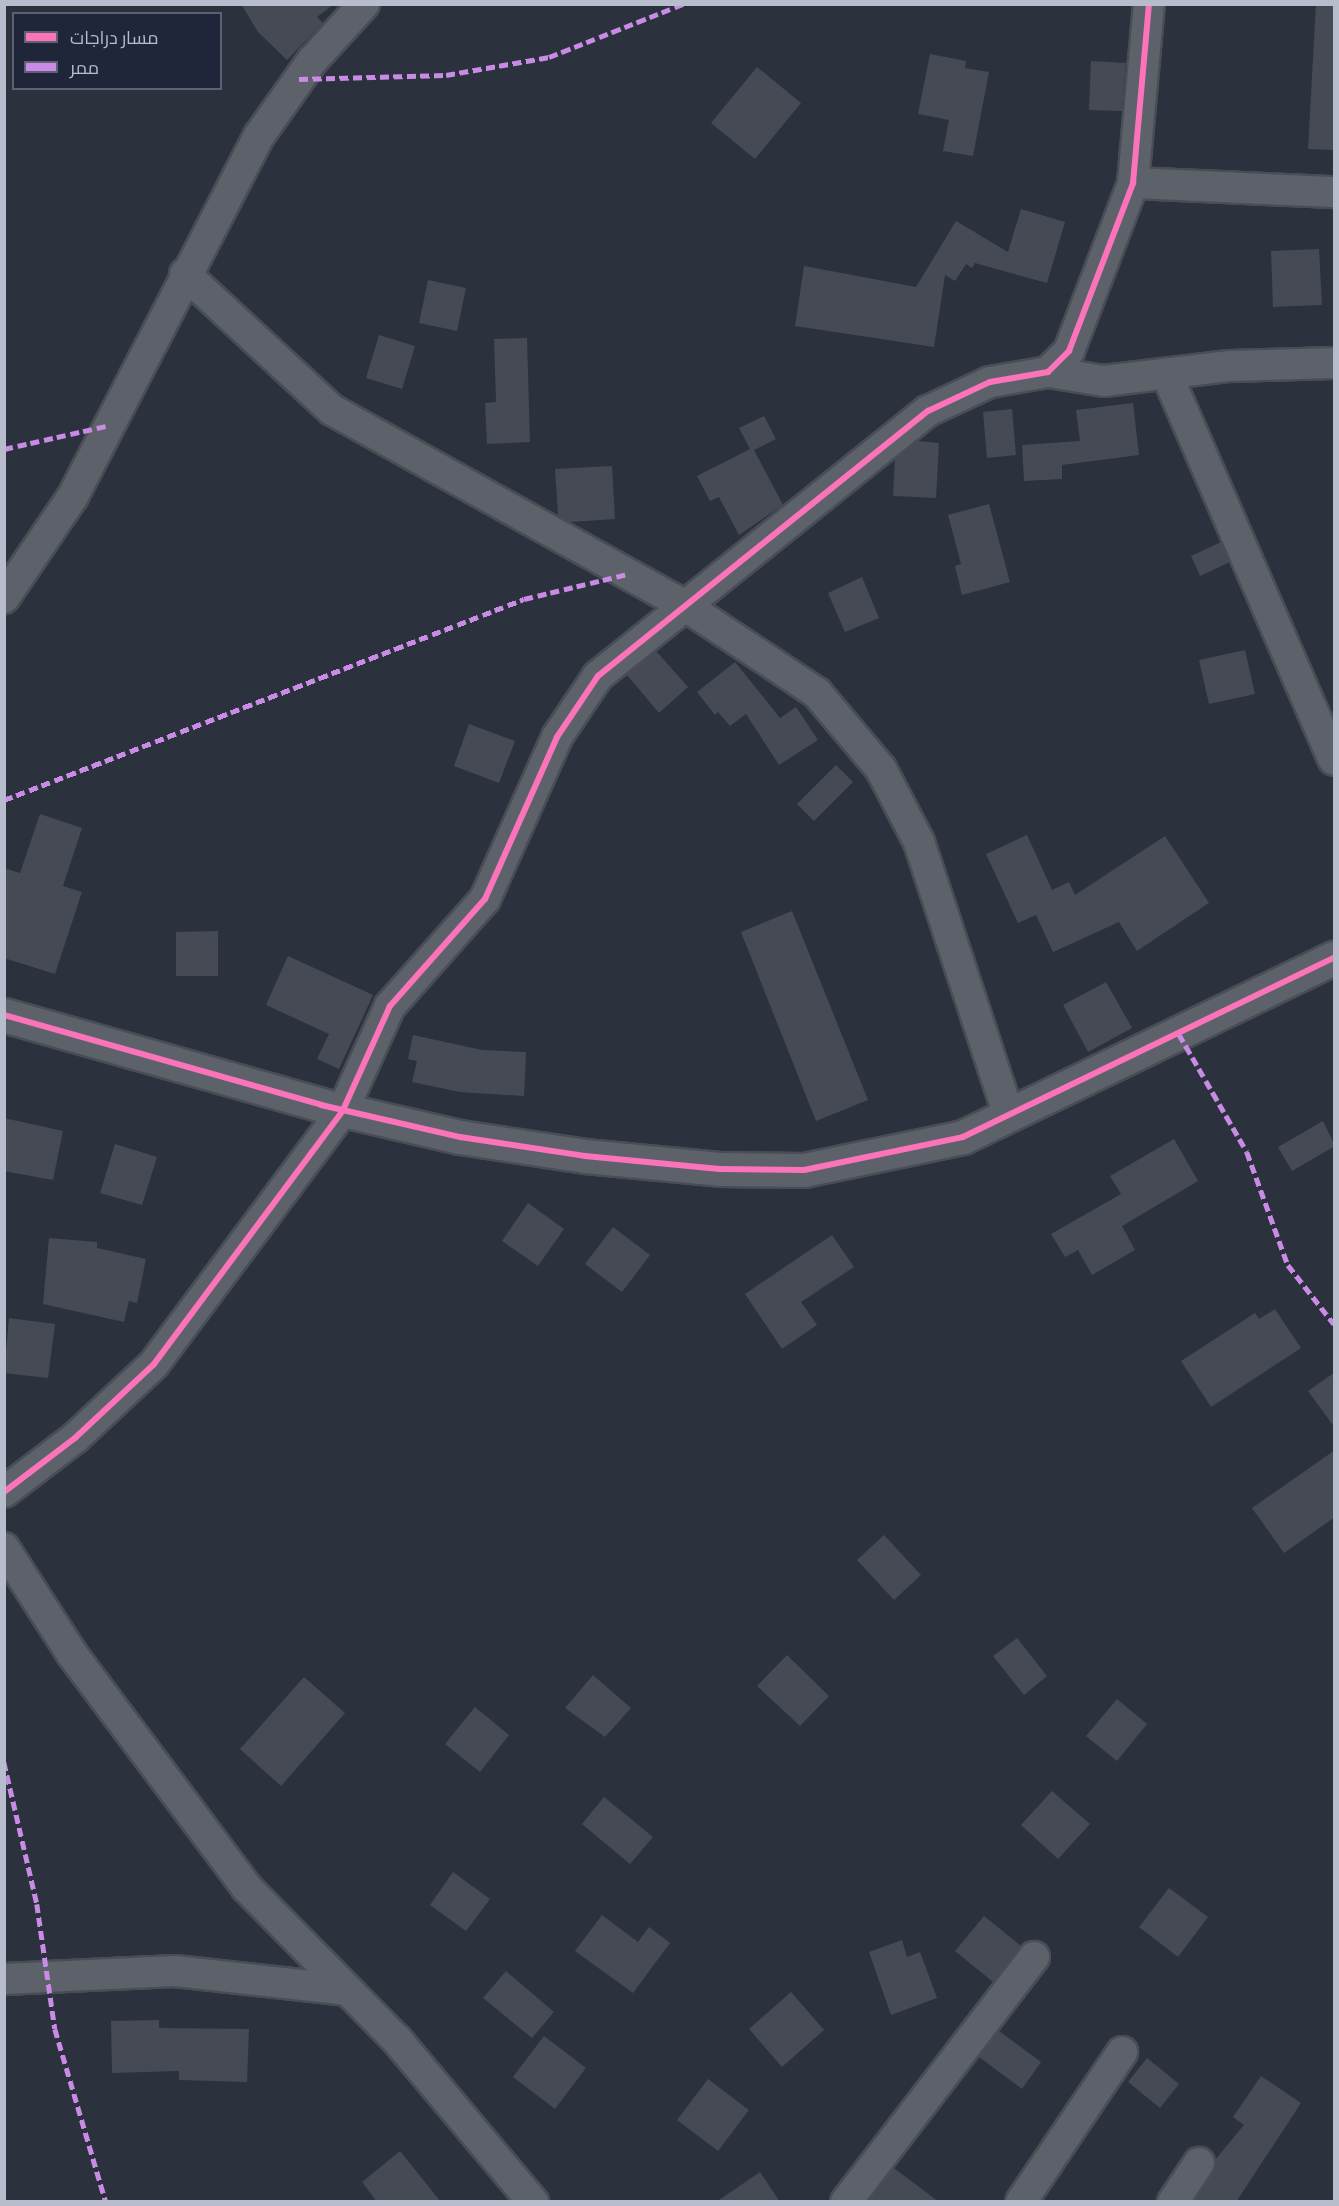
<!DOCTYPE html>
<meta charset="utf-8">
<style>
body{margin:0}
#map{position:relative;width:1339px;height:2206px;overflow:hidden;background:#2c323d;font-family:Manrope,Cairo,sans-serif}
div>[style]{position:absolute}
.building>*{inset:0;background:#454a54}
.roads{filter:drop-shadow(2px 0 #494d55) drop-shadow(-2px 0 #494d55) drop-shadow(0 2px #494d55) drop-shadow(0 -2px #494d55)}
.minor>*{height:30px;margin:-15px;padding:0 15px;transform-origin:15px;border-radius:15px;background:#5d616a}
.tertiary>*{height:33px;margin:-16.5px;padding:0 16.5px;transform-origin:16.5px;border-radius:16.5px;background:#5d616a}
.quiet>*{height:4.5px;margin-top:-2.25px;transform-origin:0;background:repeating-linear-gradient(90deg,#ca8be6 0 9px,transparent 0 13.5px)}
.cycleway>*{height:6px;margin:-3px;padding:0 3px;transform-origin:3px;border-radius:3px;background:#fb73b8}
span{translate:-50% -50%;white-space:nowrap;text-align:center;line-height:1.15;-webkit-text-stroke:4.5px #1f2639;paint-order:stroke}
.frame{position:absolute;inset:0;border:6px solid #b7bdcd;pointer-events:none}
.legend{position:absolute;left:12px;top:12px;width:210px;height:78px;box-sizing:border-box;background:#1f2639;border:2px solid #5c6274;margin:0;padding:8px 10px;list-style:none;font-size:18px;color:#b7bdcd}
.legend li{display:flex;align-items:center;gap:12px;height:30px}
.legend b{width:30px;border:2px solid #5c6274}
</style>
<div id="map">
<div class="building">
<div style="clip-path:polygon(241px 4px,334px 4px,317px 17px,323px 23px,287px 60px,258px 32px)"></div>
<div style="clip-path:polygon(1316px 4px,1335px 4px,1335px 150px,1308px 149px)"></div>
<div style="clip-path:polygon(930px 54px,966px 61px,965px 68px,989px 72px,973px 156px,943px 151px,949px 120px,918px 114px)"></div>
<div style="clip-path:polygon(1091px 61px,1126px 63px,1122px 111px,1089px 110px)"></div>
<div style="clip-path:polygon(757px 67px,801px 103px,755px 159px,711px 123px)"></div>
<div style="clip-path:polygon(1021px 209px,1065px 222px,1047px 283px,975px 263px,972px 268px,966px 264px,955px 281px,945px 275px,934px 347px,795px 326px,804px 266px,916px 287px,956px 221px,1008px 252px)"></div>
<div style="clip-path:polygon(1319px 249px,1322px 305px,1273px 307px,1271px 251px)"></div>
<div style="clip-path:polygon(428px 280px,466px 288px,457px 331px,419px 323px)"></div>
<div style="clip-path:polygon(379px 335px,415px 346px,402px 389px,366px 378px)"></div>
<div style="clip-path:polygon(527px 338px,530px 442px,487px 444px,485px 403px,496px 402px,494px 339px)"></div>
<div style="clip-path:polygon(1133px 403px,1139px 455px,1062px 465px,1062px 479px,1024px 481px,1022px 445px,1080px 441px,1076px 410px)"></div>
<div style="clip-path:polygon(1012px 409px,1016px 455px,987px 458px,983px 412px)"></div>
<div style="clip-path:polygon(764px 416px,776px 439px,754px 450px,783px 505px,739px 535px,719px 497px,710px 501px,697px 476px,750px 449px,739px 428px)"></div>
<div style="clip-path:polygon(918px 441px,939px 443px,936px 498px,893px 496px,895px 459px)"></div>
<div style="clip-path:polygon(612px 466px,615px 519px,570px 522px,558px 515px,555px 469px)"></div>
<div style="clip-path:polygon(989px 504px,1010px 582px,962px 595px,955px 566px,961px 564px,948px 515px)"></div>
<div style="clip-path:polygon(1221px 542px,1230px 562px,1200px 576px,1191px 556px)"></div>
<div style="clip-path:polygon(862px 577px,879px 618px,845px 632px,828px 593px)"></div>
<div style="clip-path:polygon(1245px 650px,1255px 694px,1209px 704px,1199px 660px)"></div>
<div style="clip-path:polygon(656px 651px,688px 687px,659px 713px,627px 675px)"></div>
<div style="clip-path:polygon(735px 662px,780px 718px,796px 707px,818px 740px,779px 765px,746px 714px,730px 726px,718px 712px,715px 715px,697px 692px)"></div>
<div style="clip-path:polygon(469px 724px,515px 741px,499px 783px,454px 766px)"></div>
<div style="clip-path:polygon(836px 765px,853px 782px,814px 821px,797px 804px)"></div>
<div style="clip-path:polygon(40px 814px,82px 828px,63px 886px,82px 892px,55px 974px,4px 958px,4px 868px,20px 873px)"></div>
<div style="clip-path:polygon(1027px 835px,1052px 890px,1069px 882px,1075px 895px,1165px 836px,1209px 903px,1137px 951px,1119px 922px,1053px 952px,1036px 915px,1018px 923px,986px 854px)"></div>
<div style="clip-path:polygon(792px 911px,868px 1100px,816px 1121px,741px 932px)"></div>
<div style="clip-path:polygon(218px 931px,218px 976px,176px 976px,176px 932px)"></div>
<div style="clip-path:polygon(288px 956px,373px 995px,339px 1069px,317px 1059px,329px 1034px,266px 1005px)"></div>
<div style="clip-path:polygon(1106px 982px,1132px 1028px,1088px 1052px,1063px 1005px)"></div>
<div style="clip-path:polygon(413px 1035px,482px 1050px,526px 1052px,524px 1096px,460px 1092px,412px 1082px,417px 1061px,408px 1059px)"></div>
<div style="clip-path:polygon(4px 1118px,63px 1131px,53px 1180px,4px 1171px)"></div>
<div style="clip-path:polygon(1323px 1121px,1335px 1146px,1292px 1171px,1278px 1147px)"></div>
<div style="clip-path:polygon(1174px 1139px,1198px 1181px,1122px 1226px,1135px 1250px,1092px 1275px,1078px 1250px,1065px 1257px,1051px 1234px,1121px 1194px,1110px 1176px)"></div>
<div style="clip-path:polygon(115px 1144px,157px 1157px,142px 1205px,100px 1193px)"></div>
<div style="clip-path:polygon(528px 1203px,564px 1229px,538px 1266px,502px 1241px)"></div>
<div style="clip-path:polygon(613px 1227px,650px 1255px,622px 1292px,585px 1264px)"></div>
<div style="clip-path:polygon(832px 1235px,854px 1267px,801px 1302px,817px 1325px,782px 1349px,745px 1294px)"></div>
<div style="clip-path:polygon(49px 1238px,97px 1242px,97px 1248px,146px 1259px,137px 1303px,129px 1301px,124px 1322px,43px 1304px)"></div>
<div style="clip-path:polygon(1275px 1309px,1301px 1348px,1211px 1407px,1181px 1361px,1255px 1313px,1259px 1319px)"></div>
<div style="clip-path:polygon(9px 1318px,55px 1324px,48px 1378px,4px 1373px)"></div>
<div style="clip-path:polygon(1335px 1372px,1335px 1428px,1308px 1391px)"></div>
<div style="clip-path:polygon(1335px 1450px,1335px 1517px,1284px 1553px,1252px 1508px)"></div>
<div style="clip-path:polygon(884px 1535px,921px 1575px,894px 1600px,857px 1560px)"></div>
<div style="clip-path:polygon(1017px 1638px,1047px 1676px,1024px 1695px,993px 1656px)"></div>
<div style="clip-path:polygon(787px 1655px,829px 1696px,800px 1726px,757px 1686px)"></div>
<div style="clip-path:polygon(593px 1675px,631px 1708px,605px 1737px,565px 1708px)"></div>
<div style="clip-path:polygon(304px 1677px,345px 1713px,281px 1786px,240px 1749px)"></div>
<div style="clip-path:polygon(1117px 1699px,1147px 1724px,1117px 1761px,1086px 1736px)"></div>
<div style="clip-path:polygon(475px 1707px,509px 1735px,480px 1772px,445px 1744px)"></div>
<div style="clip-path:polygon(1052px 1791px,1090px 1824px,1058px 1859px,1021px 1825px)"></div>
<div style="clip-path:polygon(604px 1797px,653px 1837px,630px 1864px,582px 1824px)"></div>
<div style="clip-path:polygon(453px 1872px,490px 1899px,466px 1931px,430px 1905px)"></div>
<div style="clip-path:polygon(1169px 1888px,1208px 1917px,1178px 1957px,1139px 1927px)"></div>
<div style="clip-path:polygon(602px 1915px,638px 1942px,649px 1927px,670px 1943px,633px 1993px,575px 1951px)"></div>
<div style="clip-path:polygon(984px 1916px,1021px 1946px,993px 1982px,955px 1951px)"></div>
<div style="clip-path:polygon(902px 1940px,907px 1957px,920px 1952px,937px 1998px,891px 2015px,869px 1952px)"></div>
<div style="clip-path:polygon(506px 1971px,554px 2012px,532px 2038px,483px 1998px)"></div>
<div style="clip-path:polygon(791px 1992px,824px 2030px,782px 2067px,749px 2029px)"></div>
<div style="clip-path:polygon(159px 2020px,159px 2028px,249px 2029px,247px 2082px,179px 2080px,179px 2071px,112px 2073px,111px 2021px)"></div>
<div style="clip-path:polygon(999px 2031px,1041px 2062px,1022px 2089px,979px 2057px)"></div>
<div style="clip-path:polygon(544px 2036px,586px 2068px,555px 2109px,513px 2077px)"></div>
<div style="clip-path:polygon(1147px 2058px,1179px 2084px,1160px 2108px,1128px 2082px)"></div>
<div style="clip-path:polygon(1261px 2076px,1301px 2103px,1236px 2202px,1194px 2202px,1215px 2160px,1244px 2125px,1233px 2117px)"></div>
<div style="clip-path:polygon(708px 2079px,749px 2110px,718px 2151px,677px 2120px)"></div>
<div style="clip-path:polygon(400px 2151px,441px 2202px,377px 2202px,362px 2182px)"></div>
<div style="clip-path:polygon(894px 2168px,939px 2202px,868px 2202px)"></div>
<div style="clip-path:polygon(760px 2172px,780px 2202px,716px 2202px)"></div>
</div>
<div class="roads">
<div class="minor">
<div style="left:1133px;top:183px;width:201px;rotate:2.6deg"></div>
<div style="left:185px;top:274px;width:200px;rotate:42.8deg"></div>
<div style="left:332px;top:410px;width:402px;rotate:29deg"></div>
<div style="left:684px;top:605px;width:159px;rotate:33.5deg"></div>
<div style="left:817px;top:693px;width:99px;rotate:49.9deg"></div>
<div style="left:881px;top:769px;width:82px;rotate:62.5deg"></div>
<div style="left:919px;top:842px;width:287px;rotate:71.8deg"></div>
<div style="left:1048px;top:372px;width:57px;rotate:9.1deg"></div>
<div style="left:1104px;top:381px;width:127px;rotate:-6.8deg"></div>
<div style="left:1230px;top:366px;width:104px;rotate:-1.7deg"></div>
<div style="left:1168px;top:377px;width:417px;rotate:66.6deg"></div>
<div style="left:4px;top:598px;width:123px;rotate:-55.9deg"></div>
<div style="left:73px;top:496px;width:405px;rotate:-62.7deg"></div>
<div style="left:259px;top:136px;width:92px;rotate:-54.8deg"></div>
<div style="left:312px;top:61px;width:77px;rotate:-47.6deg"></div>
<div style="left:4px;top:1492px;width:89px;rotate:-37.3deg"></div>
<div style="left:75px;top:1438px;width:108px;rotate:-43.1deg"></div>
<div style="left:154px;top:1364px;width:317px;rotate:-53.3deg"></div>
<div style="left:343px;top:1110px;width:114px;rotate:-65.7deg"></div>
<div style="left:390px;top:1006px;width:143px;rotate:-48.4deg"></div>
<div style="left:485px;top:899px;width:177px;rotate:-66deg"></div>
<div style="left:557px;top:737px;width:73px;rotate:-56.1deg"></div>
<div style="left:598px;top:676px;width:423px;rotate:-38.8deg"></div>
<div style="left:928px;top:411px;width:68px;rotate:-25.1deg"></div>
<div style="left:990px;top:382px;width:59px;rotate:-9.8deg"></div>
<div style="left:1048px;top:372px;width:30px;rotate:-45deg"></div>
<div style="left:1069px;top:351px;width:180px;rotate:-69.1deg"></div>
<div style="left:1133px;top:183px;width:180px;rotate:-84.9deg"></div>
<div style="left:4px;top:1548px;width:126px;rotate:57.3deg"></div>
<div style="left:72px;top:1654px;width:291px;rotate:53.2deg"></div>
<div style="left:246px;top:1887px;width:215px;rotate:45.4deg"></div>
<div style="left:397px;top:2040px;width:212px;rotate:50deg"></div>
<div style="left:4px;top:1979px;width:171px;rotate:-2.7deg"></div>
<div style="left:175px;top:1971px;width:172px;rotate:6.3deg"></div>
<div style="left:846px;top:2202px;width:309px;rotate:-52.5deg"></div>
<div style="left:1021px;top:2202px;width:181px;rotate:-56deg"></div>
<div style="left:1173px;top:2202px;width:47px;rotate:-56.3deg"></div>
</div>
<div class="tertiary">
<div style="left:4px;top:1015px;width:330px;rotate:15.8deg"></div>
<div style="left:321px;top:1105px;width:143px;rotate:13deg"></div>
<div style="left:460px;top:1137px;width:126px;rotate:8.6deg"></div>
<div style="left:585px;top:1156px;width:135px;rotate:5.5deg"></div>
<div style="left:719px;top:1169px;width:85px;rotate:0.7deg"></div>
<div style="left:804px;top:1170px;width:162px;rotate:-11.7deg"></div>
<div style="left:963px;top:1137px;width:412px;rotate:-25.8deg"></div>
</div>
</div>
<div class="quiet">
<div style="left:299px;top:79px;width:147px;rotate:-1.6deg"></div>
<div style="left:446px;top:75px;width:105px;rotate:-9.9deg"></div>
<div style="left:549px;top:57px;width:144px;rotate:-21.6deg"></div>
<div style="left:4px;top:449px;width:105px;rotate:-12.7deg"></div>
<div style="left:4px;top:800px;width:557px;rotate:-21.13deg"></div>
<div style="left:524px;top:599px;width:106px;rotate:-13.6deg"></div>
<div style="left:1179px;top:1034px;width:136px;rotate:60deg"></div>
<div style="left:1247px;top:1152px;width:120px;rotate:70.1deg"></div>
<div style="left:1288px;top:1265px;width:75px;rotate:52.1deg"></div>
<div style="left:4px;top:1762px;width:146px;rotate:76.9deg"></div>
<div style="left:37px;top:1904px;width:126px;rotate:81.8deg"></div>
<div style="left:55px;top:2029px;width:180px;rotate:73.6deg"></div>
</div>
<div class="cycleway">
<div style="left:4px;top:1015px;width:330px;rotate:15.8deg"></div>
<div style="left:321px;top:1105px;width:143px;rotate:13deg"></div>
<div style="left:460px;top:1137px;width:126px;rotate:8.6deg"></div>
<div style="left:585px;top:1156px;width:135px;rotate:5.5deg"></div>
<div style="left:719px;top:1169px;width:85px;rotate:0.7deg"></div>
<div style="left:804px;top:1170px;width:162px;rotate:-11.7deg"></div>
<div style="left:963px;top:1137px;width:412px;rotate:-25.8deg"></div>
<div style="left:4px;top:1492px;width:89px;rotate:-37.3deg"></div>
<div style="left:75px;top:1438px;width:108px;rotate:-43.1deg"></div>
<div style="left:154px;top:1364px;width:317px;rotate:-53.3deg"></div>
<div style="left:343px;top:1110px;width:114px;rotate:-65.7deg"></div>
<div style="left:390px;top:1006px;width:143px;rotate:-48.4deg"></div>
<div style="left:485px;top:899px;width:177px;rotate:-66deg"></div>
<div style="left:557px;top:737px;width:73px;rotate:-56.1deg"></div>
<div style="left:598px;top:676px;width:423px;rotate:-38.8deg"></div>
<div style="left:928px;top:411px;width:68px;rotate:-25.1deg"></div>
<div style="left:990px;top:382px;width:59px;rotate:-9.8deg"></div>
<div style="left:1048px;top:372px;width:30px;rotate:-45deg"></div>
<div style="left:1069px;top:351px;width:180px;rotate:-69.1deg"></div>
<div style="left:1133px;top:183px;width:180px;rotate:-84.9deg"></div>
</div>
<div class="frame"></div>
<ul class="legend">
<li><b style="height:8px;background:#fb73b8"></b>مسار دراجات</li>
<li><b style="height:8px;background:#ca8be6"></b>ممر</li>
</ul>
</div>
